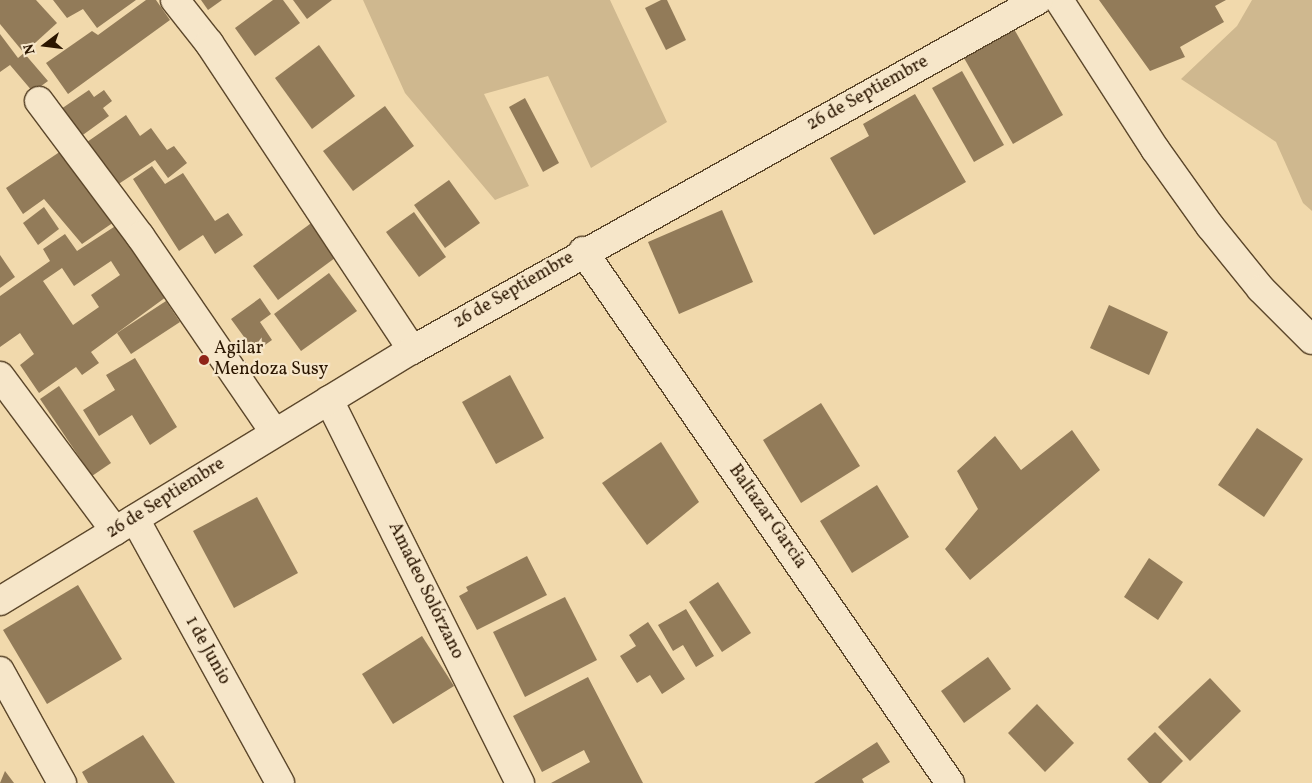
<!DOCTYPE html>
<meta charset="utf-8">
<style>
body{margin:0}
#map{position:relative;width:1312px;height:783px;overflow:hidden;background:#f1d9ac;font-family:Vollkorn,serif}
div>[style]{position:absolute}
.green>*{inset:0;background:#cfb88f}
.building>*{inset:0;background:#927b59}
.roads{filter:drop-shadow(1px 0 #5c472b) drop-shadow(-1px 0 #5c472b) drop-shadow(0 1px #5c472b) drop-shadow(0 -1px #5c472b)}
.street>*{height:28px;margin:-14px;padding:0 14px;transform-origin:14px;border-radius:14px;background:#f6e6c9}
.secondary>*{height:28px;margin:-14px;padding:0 14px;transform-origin:14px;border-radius:14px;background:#f6e6c9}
.dots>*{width:14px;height:14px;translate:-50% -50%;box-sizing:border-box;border:2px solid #f6e6c9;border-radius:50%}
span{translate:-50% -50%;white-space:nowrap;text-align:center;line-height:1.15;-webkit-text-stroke:4.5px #f6e6c9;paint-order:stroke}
.street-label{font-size:18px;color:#2b1600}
.poi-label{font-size:18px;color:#2b1600}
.left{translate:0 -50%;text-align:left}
.north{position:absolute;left:20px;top:20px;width:50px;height:50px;-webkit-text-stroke:4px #f6e6c9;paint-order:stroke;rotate:255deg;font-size:14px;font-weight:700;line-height:20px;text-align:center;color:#2b1600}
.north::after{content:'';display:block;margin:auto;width:18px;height:22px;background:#2b1600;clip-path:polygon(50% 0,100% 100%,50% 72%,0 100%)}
</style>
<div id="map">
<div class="green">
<div style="clip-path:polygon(363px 0,610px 0,667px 122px,591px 168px,548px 76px,484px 94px,529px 186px,495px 200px,405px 93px)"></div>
<div style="clip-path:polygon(1252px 0,1312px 0,1312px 211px,1303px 203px,1276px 142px,1181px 79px,1237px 26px)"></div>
</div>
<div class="building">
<div style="clip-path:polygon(0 0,36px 0,57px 23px,24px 53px,0 24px)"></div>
<div style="clip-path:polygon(53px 0,136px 0,97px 28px,83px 9px,67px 18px)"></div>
<div style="clip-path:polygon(146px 0,156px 0,170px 20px,68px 94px,46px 63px,92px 31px,98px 35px)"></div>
<div style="clip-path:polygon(201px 0,222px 0,208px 10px)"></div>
<div style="clip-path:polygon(273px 0,283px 0,300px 23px,255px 56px,235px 28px)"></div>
<div style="clip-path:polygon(293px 0,332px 0,307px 19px)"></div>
<div style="clip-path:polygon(661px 0,667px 0,686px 40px,666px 50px,645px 8px)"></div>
<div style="clip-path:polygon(1099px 0,1226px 0,1215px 6px,1224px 22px,1180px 47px,1185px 57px,1150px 71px)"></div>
<div style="clip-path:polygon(1014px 29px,1063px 115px,1013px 144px,964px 58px)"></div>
<div style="clip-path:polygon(0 34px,18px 58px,24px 53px,48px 81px,33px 92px,10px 65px,0 72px)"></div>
<div style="clip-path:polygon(319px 45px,355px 96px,312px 129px,275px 78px)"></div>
<div style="clip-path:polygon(962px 71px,1004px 145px,974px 162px,932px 88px)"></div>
<div style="clip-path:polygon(89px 90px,94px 97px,104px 90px,112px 101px,103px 108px,109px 116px,80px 137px,61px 109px)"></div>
<div style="clip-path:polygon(915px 94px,966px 182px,874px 235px,830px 158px,869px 136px,863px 124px)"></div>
<div style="clip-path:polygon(525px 98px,559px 163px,543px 172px,509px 107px)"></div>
<div style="clip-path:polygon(385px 106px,414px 146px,353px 191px,323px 151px)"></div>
<div style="clip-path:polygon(126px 115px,140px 136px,151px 128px,167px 150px,174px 146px,187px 163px,168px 178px,155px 160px,117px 185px,87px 142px)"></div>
<div style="clip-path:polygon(64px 149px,114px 222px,82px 244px,44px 199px,23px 214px,6px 188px)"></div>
<div style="clip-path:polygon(152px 166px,165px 184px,183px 173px,215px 221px,228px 213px,243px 235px,215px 254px,203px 235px,179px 251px,133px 179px)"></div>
<div style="clip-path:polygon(449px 180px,480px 223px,445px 248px,414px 205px)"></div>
<div style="clip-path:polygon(44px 207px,59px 229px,38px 245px,23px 223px)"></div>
<div style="clip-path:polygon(722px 210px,753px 282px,679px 314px,648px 242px)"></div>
<div style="clip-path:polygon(414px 212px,446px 257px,419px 277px,386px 232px)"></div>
<div style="clip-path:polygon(314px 221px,339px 255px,278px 300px,253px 266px)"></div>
<div style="clip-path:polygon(evenodd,117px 225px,166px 297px,91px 352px,99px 363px,82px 375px,76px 367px,39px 393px,20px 365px,34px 354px,20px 333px,0 347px,0 296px,50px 261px,43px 249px,65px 234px,77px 251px,117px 225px,111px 261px,120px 275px,91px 295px,99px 307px,73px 325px,43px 281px,62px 268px,74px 286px,111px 261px)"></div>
<div style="clip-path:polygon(0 255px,15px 277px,0 288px)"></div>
<div style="clip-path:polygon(329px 273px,357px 311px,301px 351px,274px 314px)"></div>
<div style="clip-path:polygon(260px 298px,271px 314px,260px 322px,272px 340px,255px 352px,231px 319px)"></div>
<div style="clip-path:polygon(166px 301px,180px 322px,131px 354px,117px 333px)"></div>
<div style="clip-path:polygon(1109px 305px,1168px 332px,1149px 375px,1090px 348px)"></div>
<div style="clip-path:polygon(135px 358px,177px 427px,150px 445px,132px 415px,99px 436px,83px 410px,115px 390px,106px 375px)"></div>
<div style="clip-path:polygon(510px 375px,544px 438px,496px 464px,462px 402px)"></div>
<div style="clip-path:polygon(59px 386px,111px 463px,92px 476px,40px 399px)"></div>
<div style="clip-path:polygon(821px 403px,860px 466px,801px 503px,763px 440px)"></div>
<div style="clip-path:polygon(1257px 428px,1303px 459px,1264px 517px,1218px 485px)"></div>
<div style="clip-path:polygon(1072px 430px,1100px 470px,970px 580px,945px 549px,978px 509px,957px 471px,995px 436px,1021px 470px)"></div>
<div style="clip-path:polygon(661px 442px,699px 502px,647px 545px,602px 483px)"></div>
<div style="clip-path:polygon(877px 485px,909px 537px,852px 573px,820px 521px)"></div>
<div style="clip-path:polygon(257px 497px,298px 573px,234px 608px,193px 531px)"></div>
<div style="clip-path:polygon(527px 556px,547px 595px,477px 630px,459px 596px,468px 591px,466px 587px)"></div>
<div style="clip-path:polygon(1149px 558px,1183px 582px,1158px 620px,1124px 597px)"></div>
<div style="clip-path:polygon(718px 582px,751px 633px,722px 652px,689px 602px)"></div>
<div style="clip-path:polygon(78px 585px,122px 659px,47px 704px,3px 630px)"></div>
<div style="clip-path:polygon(565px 597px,597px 660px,525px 697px,493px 632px)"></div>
<div style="clip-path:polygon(686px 609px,714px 656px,696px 667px,683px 645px,673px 651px,658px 625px)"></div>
<div style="clip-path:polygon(648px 622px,685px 679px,662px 694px,650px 675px,637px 683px,620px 656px,636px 646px,629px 635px)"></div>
<div style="clip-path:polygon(422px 636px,454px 686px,393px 724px,362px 674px)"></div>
<div style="clip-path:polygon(988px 657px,1011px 689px,964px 723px,941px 691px)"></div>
<div style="clip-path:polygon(588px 677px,617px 733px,643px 783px,551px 783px,590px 762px,584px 750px,542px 772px,513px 716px)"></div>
<div style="clip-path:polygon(1210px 678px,1241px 711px,1190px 761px,1158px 727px)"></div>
<div style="clip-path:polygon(1037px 704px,1074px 743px,1045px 772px,1008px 733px)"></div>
<div style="clip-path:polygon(1155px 732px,1183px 761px,1161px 783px,1149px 783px,1127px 759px)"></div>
<div style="clip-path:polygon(143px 735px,175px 783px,88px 783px,82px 772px)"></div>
<div style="clip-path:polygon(877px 742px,890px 762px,862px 779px,864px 783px,814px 783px)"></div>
<div style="clip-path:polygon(5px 771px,14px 783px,0 783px)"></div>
</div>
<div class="roads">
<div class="street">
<div style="left:175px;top:0;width:55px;rotate:51.7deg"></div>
<div style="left:209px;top:43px;width:368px;rotate:56.5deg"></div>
<div style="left:1059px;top:0;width:177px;rotate:57.2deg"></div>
<div style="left:1155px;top:149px;width:95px;rotate:54.5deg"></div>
<div style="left:1210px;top:226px;width:81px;rotate:51deg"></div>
<div style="left:1261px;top:289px;width:72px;rotate:45deg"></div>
<div style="left:39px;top:101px;width:169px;rotate:53.2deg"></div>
<div style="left:140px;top:236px;width:237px;rotate:55.6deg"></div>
<div style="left:583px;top:251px;width:646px;rotate:55.4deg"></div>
<div style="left:0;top:376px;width:193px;rotate:53.4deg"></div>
<div style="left:329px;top:400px;width:428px;rotate:63.5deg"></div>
<div style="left:135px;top:519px;width:301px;rotate:61.2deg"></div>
<div style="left:0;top:671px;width:128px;rotate:61deg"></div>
</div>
<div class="secondary">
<div style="left:0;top:601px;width:482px;rotate:-31.4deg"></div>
<div style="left:412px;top:350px;width:717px;rotate:-29.21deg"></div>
</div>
</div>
<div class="dots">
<div style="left:204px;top:360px;background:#8f2418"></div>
</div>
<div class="street-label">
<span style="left:868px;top:94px;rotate:-29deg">26 de Septiembre</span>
<span style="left:514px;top:291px;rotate:-30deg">26 de Septiembre</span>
<span style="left:166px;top:499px;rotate:-32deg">26 de Septiembre</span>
<span style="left:767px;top:517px;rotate:55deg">Baltazar Garcia</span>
<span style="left:425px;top:591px;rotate:64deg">Amadeo Solórzano</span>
<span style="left:207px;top:651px;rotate:61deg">1 de Junio</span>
</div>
<div class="poi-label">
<span class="left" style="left:214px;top:360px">Agilar<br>Mendoza Susy</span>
</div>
<div class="north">N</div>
</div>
